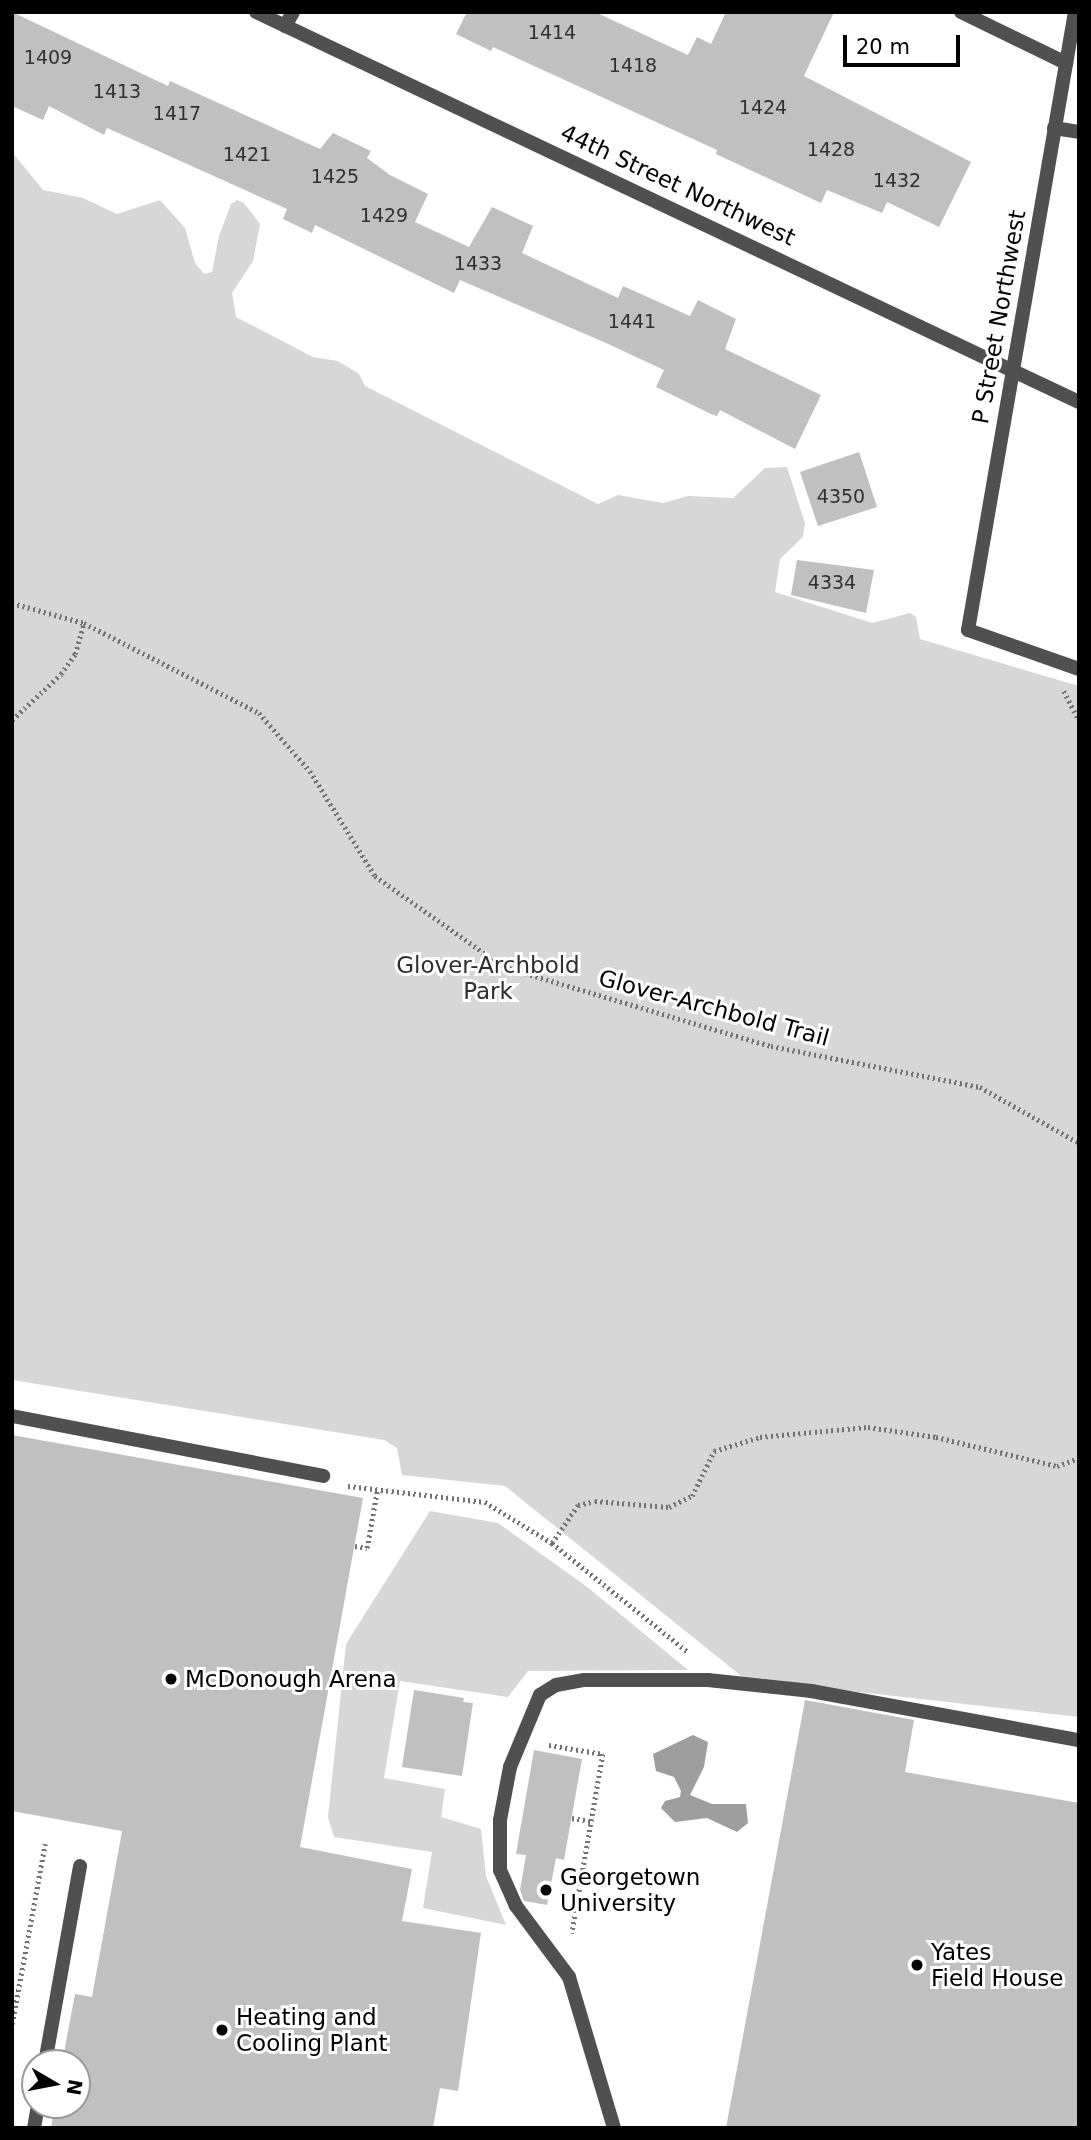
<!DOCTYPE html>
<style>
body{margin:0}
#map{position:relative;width:1091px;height:2140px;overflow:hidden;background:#fff;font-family:"DejaVu Sans",sans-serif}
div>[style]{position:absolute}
.green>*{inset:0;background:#d7d7d7}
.water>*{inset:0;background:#9e9e9e}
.building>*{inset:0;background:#c0c0c0}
.path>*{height:4.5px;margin-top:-2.25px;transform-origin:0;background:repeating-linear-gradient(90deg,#727272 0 2px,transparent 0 5.5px)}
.lane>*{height:14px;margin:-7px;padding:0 7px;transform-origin:7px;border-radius:7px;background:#505050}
.street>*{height:14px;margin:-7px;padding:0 7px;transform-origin:7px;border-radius:7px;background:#505050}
.dots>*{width:19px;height:19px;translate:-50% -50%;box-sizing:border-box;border:4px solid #fff;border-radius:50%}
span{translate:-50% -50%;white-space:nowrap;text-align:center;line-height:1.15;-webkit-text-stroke:6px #fff;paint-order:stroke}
.number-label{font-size:19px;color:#303030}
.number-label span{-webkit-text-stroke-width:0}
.street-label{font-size:23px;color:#000}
.park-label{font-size:23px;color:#2e2e2e}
.poi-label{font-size:23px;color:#000}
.left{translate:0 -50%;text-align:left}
.frame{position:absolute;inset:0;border:14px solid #000;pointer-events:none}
.north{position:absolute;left:21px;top:2049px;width:70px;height:70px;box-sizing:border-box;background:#fff;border:2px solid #999;border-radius:50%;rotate:100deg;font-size:19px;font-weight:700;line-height:28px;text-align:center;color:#000}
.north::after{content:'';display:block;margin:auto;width:24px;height:32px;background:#000;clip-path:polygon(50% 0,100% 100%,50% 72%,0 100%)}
.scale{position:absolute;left:843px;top:35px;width:117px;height:32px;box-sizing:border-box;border:4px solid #000;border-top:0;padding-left:9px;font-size:21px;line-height:24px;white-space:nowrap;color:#000;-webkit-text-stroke:5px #fff;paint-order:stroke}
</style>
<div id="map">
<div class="green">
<div style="clip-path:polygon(12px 152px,43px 190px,83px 198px,117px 214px,160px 200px,185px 228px,195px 263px,204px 274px,212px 272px,219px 236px,231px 204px,237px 200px,244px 203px,260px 224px,253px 261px,232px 293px,236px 317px,313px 357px,338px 361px,359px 374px,365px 386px,598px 504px,618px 495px,663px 503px,688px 496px,733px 498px,765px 468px,787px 467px,805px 523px,803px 537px,780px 559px,775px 592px,872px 623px,910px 613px,916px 617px,920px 639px,1079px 686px,1079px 1717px,745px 1679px,505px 1486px,402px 1475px,397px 1448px,384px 1440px,12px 1380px)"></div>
<div style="clip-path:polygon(430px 1511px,498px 1523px,586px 1586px,688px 1670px,528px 1671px,508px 1697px,400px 1681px,384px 1778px,445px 1789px,441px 1817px,481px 1829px,486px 1876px,506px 1925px,423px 1908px,432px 1852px,334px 1837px,328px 1817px,346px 1644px)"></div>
</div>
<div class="water">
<div style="clip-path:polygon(693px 1735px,708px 1742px,704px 1767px,690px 1795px,712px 1804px,746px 1804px,748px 1823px,737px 1832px,707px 1818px,675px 1822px,661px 1808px,665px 1801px,680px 1797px,681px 1791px,674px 1777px,656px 1771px,653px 1754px)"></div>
</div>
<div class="building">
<div style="clip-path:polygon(12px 12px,168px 86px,170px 81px,320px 149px,333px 133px,371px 151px,367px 158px,390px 175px,428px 194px,415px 222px,469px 247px,492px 207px,533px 226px,522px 253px,618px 298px,623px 286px,690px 316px,698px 300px,736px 319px,725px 349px,821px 395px,795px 449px,720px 410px,717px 416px,711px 414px,656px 387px,664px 370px,606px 343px,460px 280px,454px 293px,315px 225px,312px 233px,283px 219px,287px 209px,107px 128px,104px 135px,49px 106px,43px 120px,12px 106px)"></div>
<div style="clip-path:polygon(467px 12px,595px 12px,688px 55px,697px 37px,711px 44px,726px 12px,834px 12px,804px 76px,971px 162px,939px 227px,887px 202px,882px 213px,827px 190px,821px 203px,716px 154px,717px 150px,493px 47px,491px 51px,456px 34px)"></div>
<div style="clip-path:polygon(859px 452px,877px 507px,818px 526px,800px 472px)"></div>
<div style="clip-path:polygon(797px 560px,874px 570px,866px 613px,791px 595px)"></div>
<div style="clip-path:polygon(12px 1435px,363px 1498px,300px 1847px,412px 1869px,402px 1921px,481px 1933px,458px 2091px,440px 2088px,433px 2128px,51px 2128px,55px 2105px,77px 2105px,77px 2063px,62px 2063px,75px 1994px,92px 1997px,122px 1831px,12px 1811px)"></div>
<div style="clip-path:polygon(414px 1690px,464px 1698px,463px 1702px,473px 1703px,462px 1776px,402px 1767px)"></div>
<div style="clip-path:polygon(805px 1700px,914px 1720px,905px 1772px,1079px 1803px,1079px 2128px,726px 2128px)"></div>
<div style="clip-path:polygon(534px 1750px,582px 1759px,564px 1860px,556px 1858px,547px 1905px,524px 1901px,520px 1890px,526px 1855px,516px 1854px)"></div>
</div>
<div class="path">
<div style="left:12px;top:603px;width:75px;rotate:15.5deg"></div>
<div style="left:84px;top:623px;width:197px;rotate:27.2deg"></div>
<div style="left:259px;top:713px;width:77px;rotate:48.7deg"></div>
<div style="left:310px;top:771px;width:123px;rotate:58.2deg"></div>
<div style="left:375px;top:876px;width:158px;rotate:35.2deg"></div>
<div style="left:504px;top:967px;width:278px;rotate:16.5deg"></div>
<div style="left:771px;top:1046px;width:213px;rotate:11.1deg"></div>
<div style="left:980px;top:1087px;width:114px;rotate:29.5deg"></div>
<div style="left:1064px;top:691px;width:33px;rotate:63deg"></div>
<div style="left:12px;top:720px;width:67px;rotate:-43.2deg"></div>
<div style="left:61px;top:674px;width:24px;rotate:-55deg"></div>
<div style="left:75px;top:654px;width:32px;rotate:-74deg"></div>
<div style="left:348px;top:1486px;width:138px;rotate:6.7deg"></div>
<div style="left:485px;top:1502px;width:79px;rotate:31.5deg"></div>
<div style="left:552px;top:1543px;width:46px;rotate:-55.6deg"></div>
<div style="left:578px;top:1505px;width:17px;rotate:-13deg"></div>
<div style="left:595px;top:1501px;width:74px;rotate:4.6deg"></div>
<div style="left:669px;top:1507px;width:25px;rotate:-26deg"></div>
<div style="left:692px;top:1496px;width:50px;rotate:-63.9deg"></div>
<div style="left:714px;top:1451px;width:48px;rotate:-16.9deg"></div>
<div style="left:760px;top:1437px;width:108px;rotate:-5.3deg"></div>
<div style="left:868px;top:1427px;width:69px;rotate:8.4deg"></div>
<div style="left:936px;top:1437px;width:124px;rotate:13.5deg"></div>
<div style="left:1057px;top:1466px;width:23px;rotate:-20deg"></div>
<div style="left:552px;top:1543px;width:174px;rotate:38.7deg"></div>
<div style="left:355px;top:1546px;width:12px;rotate:9deg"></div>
<div style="left:367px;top:1548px;width:58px;rotate:-80deg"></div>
<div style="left:549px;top:1745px;width:55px;rotate:9.5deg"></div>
<div style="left:603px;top:1754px;width:182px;rotate:99.8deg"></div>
<div style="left:572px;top:1818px;width:19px;rotate:9deg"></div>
<div style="left:12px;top:2024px;width:183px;rotate:-79.6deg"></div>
</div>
<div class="lane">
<div style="left:961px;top:12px;width:117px;rotate:25.9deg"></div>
<div style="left:285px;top:26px;width:16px;rotate:-60deg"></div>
<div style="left:1054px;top:128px;width:25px;rotate:9deg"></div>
<div style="left:968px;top:630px;width:118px;rotate:19.4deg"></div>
<div style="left:12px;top:1416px;width:317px;rotate:10.9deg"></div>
<div style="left:45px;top:2063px;width:200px;rotate:-79.9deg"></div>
<div style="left:34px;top:2128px;width:23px;rotate:-80deg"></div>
<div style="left:614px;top:2128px;width:158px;rotate:-106.6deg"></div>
<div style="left:569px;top:1977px;width:89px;rotate:-126.7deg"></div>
<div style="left:516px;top:1906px;width:39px;rotate:-114deg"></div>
<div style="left:500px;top:1870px;width:50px;rotate:-90deg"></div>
<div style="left:500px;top:1820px;width:54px;rotate:-79.3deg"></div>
<div style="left:510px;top:1767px;width:78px;rotate:-67.4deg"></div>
<div style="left:540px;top:1695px;width:19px;rotate:-32deg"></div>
<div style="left:556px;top:1685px;width:29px;rotate:-10deg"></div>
<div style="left:585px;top:1680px;width:123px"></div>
<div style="left:708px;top:1680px;width:104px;rotate:6.1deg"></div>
<div style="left:811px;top:1691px;width:272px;rotate:10.4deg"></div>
</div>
<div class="street">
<div style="left:256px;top:12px;width:911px;rotate:25.36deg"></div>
<div style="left:968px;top:630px;width:627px;rotate:-80.18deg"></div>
</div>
<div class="dots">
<div style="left:171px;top:1679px;background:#000"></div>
<div style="left:546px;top:1890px;background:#000"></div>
<div style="left:917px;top:1965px;background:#000"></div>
<div style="left:222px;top:2030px;background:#000"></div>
</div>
<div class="number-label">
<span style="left:552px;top:33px">1414</span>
<span style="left:48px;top:58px">1409</span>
<span style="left:633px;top:66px">1418</span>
<span style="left:117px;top:92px">1413</span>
<span style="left:763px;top:108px">1424</span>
<span style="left:177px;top:114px">1417</span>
<span style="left:831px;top:150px">1428</span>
<span style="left:247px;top:155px">1421</span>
<span style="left:335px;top:177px">1425</span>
<span style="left:897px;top:181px">1432</span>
<span style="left:384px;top:216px">1429</span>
<span style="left:478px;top:264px">1433</span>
<span style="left:632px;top:322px">1441</span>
<span style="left:841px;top:497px">4350</span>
<span style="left:832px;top:583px">4334</span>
</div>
<div class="street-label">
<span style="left:678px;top:185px;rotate:25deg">44th Street Northwest</span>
<span style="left:999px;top:317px;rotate:-80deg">P Street Northwest</span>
<span style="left:714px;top:1008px;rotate:15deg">Glover-Archbold Trail</span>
</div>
<div class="park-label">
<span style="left:488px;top:978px">Glover-Archbold<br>Park</span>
</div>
<div class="poi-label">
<span class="left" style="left:185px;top:1679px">McDonough Arena</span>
<span class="left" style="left:560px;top:1890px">Georgetown<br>University</span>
<span class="left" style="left:931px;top:1965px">Yates<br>Field House</span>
<span class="left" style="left:236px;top:2030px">Heating and<br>Cooling Plant</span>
</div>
<div class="frame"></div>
<div class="north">N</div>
<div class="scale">20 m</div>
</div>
